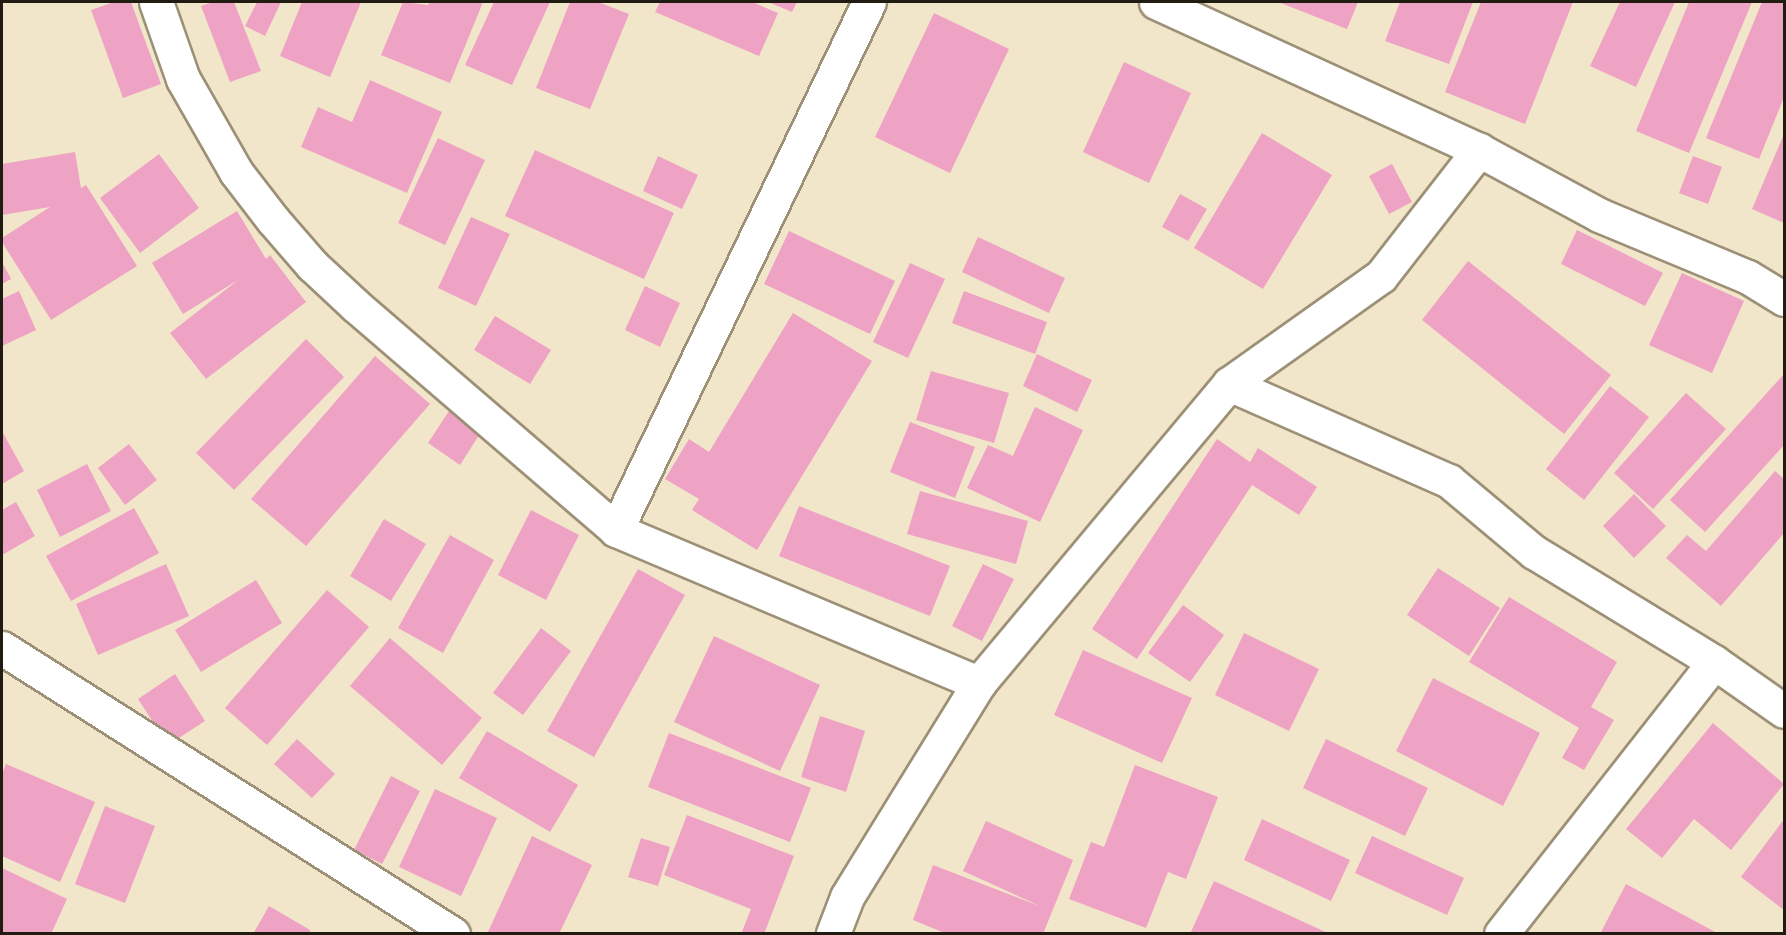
<!DOCTYPE html>
<style>
body{margin:0}
#map{position:relative;width:1786px;height:935px;overflow:hidden;background:#f2e6ca;font-family:"Sofia Sans Condensed",sans-serif}
div>[style]{position:absolute}
.building>*{inset:0;background:#eea2c4}
.roads{filter:drop-shadow(2px 0 #9c9076) drop-shadow(-2px 0 #9c9076) drop-shadow(0 2px #9c9076) drop-shadow(0 -2px #9c9076)}
.minor>*{height:33px;margin:-16.5px;padding:0 16.5px;transform-origin:16.5px;border-radius:16.5px;background:#fff}
span{translate:-50% -50%;white-space:nowrap;text-align:center;line-height:1.15;-webkit-text-stroke:5px #fdf3dd;paint-order:stroke}
.frame{position:absolute;inset:0;border:3px solid #201c11;pointer-events:none}
</style>
<div id="map">
<div class="building">
<div style="clip-path:polygon(114px 2px,131px 2px,161px 84px,123px 98px,91px 10px)"></div>
<div style="clip-path:polygon(213px 2px,234px 2px,261px 71px,230px 82px,201px 6px)"></div>
<div style="clip-path:polygon(257px 2px,281px 2px,265px 36px,245px 26px)"></div>
<div style="clip-path:polygon(302px 2px,361px 2px,330px 77px,280px 56px)"></div>
<div style="clip-path:polygon(403px 2px,428px 5px,430px 2px,483px 2px,450px 83px,381px 55px)"></div>
<div style="clip-path:polygon(494px 2px,550px 2px,512px 85px,465px 65px)"></div>
<div style="clip-path:polygon(570px 2px,598px 2px,629px 14px,590px 109px,536px 88px)"></div>
<div style="clip-path:polygon(660px 2px,752px 2px,778px 13px,759px 56px,655px 12px)"></div>
<div style="clip-path:polygon(768px 2px,797px 2px,792px 12px)"></div>
<div style="clip-path:polygon(1278px 2px,1358px 2px,1347px 29px)"></div>
<div style="clip-path:polygon(1400px 2px,1473px 2px,1449px 64px,1385px 41px)"></div>
<div style="clip-path:polygon(1481px 2px,1573px 2px,1525px 124px,1445px 92px)"></div>
<div style="clip-path:polygon(1620px 2px,1675px 2px,1636px 87px,1590px 66px)"></div>
<div style="clip-path:polygon(1689px 2px,1752px 2px,1689px 153px,1636px 131px)"></div>
<div style="clip-path:polygon(1762px 2px,1784px 2px,1784px 97px,1759px 159px,1706px 138px)"></div>
<div style="clip-path:polygon(934px 13px,1009px 49px,950px 173px,875px 137px)"></div>
<div style="clip-path:polygon(1124px 62px,1191px 93px,1149px 183px,1083px 152px)"></div>
<div style="clip-path:polygon(370px 80px,442px 112px,407px 193px,301px 147px,318px 107px,352px 122px)"></div>
<div style="clip-path:polygon(1262px 133px,1332px 175px,1263px 289px,1194px 248px)"></div>
<div style="clip-path:polygon(1784px 134px,1784px 223px,1752px 209px)"></div>
<div style="clip-path:polygon(438px 138px,485px 160px,445px 245px,398px 223px)"></div>
<div style="clip-path:polygon(535px 150px,674px 213px,644px 279px,505px 216px)"></div>
<div style="clip-path:polygon(75px 152px,81px 188px,86px 185px,137px 266px,51px 320px,2px 242px,2px 238px,50px 207px,2px 215px,2px 164px)"></div>
<div style="clip-path:polygon(159px 154px,199px 208px,140px 253px,100px 198px)"></div>
<div style="clip-path:polygon(658px 156px,698px 175px,682px 209px,643px 191px)"></div>
<div style="clip-path:polygon(1693px 156px,1722px 167px,1708px 204px,1679px 193px)"></div>
<div style="clip-path:polygon(1392px 164px,1412px 202px,1389px 214px,1369px 176px)"></div>
<div style="clip-path:polygon(1180px 194px,1207px 209px,1188px 241px,1162px 227px)"></div>
<div style="clip-path:polygon(237px 211px,266px 259px,270px 255px,306px 302px,206px 379px,170px 333px,238px 280px,183px 314px,152px 263px)"></div>
<div style="clip-path:polygon(471px 217px,510px 234px,476px 306px,438px 288px)"></div>
<div style="clip-path:polygon(1577px 230px,1663px 273px,1645px 306px,1561px 264px)"></div>
<div style="clip-path:polygon(789px 231px,895px 281px,870px 334px,764px 284px)"></div>
<div style="clip-path:polygon(978px 237px,1065px 278px,1049px 313px,962px 272px)"></div>
<div style="clip-path:polygon(1468px 261px,1611px 375px,1564px 434px,1422px 320px)"></div>
<div style="clip-path:polygon(2px 262px,11px 279px,2px 284px)"></div>
<div style="clip-path:polygon(910px 263px,945px 279px,908px 358px,873px 342px)"></div>
<div style="clip-path:polygon(1682px 273px,1744px 301px,1712px 373px,1649px 345px)"></div>
<div style="clip-path:polygon(645px 286px,680px 303px,660px 347px,625px 330px)"></div>
<div style="clip-path:polygon(19px 291px,36px 330px,2px 346px,2px 299px)"></div>
<div style="clip-path:polygon(964px 291px,1047px 322px,1035px 354px,952px 323px)"></div>
<div style="clip-path:polygon(793px 313px,872px 361px,757px 550px,692px 510px,699px 499px,665px 479px,689px 439px,709px 452px)"></div>
<div style="clip-path:polygon(495px 316px,551px 350px,530px 384px,474px 350px)"></div>
<div style="clip-path:polygon(306px 339px,344px 377px,234px 490px,196px 453px)"></div>
<div style="clip-path:polygon(1037px 354px,1092px 380px,1077px 412px,1023px 386px)"></div>
<div style="clip-path:polygon(375px 356px,430px 404px,306px 546px,251px 499px)"></div>
<div style="clip-path:polygon(931px 371px,1009px 393px,994px 443px,916px 420px)"></div>
<div style="clip-path:polygon(1784px 374px,1784px 445px,1705px 532px,1670px 500px)"></div>
<div style="clip-path:polygon(1610px 386px,1649px 417px,1584px 500px,1546px 469px)"></div>
<div style="clip-path:polygon(1686px 393px,1726px 429px,1653px 509px,1614px 473px)"></div>
<div style="clip-path:polygon(1035px 407px,1083px 430px,1040px 522px,967px 488px,988px 445px,1013px 456px)"></div>
<div style="clip-path:polygon(451px 408px,483px 429px,460px 465px,428px 443px)"></div>
<div style="clip-path:polygon(910px 422px,975px 447px,955px 498px,890px 472px)"></div>
<div style="clip-path:polygon(2px 431px,24px 471px,2px 484px)"></div>
<div style="clip-path:polygon(1217px 439px,1250px 462px,1258px 448px,1317px 487px,1299px 515px,1252px 485px,1137px 659px,1092px 629px)"></div>
<div style="clip-path:polygon(129px 444px,157px 480px,125px 505px,98px 468px)"></div>
<div style="clip-path:polygon(87px 464px,111px 511px,60px 537px,37px 490px)"></div>
<div style="clip-path:polygon(1775px 471px,1784px 479px,1784px 533px,1721px 606px,1666px 558px,1687px 535px,1706px 551px)"></div>
<div style="clip-path:polygon(920px 491px,1028px 521px,1016px 564px,907px 534px)"></div>
<div style="clip-path:polygon(1634px 494px,1666px 526px,1634px 558px,1603px 526px)"></div>
<div style="clip-path:polygon(16px 502px,35px 536px,2px 555px,2px 510px)"></div>
<div style="clip-path:polygon(799px 506px,950px 566px,930px 616px,779px 556px)"></div>
<div style="clip-path:polygon(134px 508px,159px 553px,71px 601px,46px 556px)"></div>
<div style="clip-path:polygon(531px 510px,579px 535px,546px 600px,498px 575px)"></div>
<div style="clip-path:polygon(384px 519px,426px 544px,391px 601px,350px 576px)"></div>
<div style="clip-path:polygon(450px 535px,494px 560px,443px 653px,398px 628px)"></div>
<div style="clip-path:polygon(166px 564px,189px 616px,98px 655px,76px 604px)"></div>
<div style="clip-path:polygon(983px 564px,1014px 579px,982px 641px,952px 626px)"></div>
<div style="clip-path:polygon(1438px 568px,1500px 608px,1469px 656px,1407px 615px)"></div>
<div style="clip-path:polygon(638px 569px,685px 595px,594px 757px,547px 731px)"></div>
<div style="clip-path:polygon(256px 580px,282px 623px,201px 672px,175px 630px)"></div>
<div style="clip-path:polygon(327px 590px,369px 627px,267px 745px,225px 708px)"></div>
<div style="clip-path:polygon(1509px 597px,1617px 662px,1591px 707px,1614px 720px,1584px 770px,1562px 758px,1579px 728px,1469px 662px)"></div>
<div style="clip-path:polygon(1183px 605px,1224px 635px,1190px 682px,1148px 653px)"></div>
<div style="clip-path:polygon(541px 628px,571px 651px,523px 715px,493px 693px)"></div>
<div style="clip-path:polygon(1244px 633px,1319px 669px,1289px 731px,1215px 695px)"></div>
<div style="clip-path:polygon(714px 636px,820px 685px,780px 771px,674px 722px)"></div>
<div style="clip-path:polygon(390px 638px,482px 718px,442px 765px,350px 686px)"></div>
<div style="clip-path:polygon(1083px 650px,1192px 698px,1162px 763px,1054px 715px)"></div>
<div style="clip-path:polygon(175px 674px,205px 721px,168px 745px,138px 699px)"></div>
<div style="clip-path:polygon(1433px 678px,1540px 733px,1503px 806px,1396px 751px)"></div>
<div style="clip-path:polygon(820px 716px,865px 731px,846px 792px,801px 777px)"></div>
<div style="clip-path:polygon(1713px 723px,1784px 784px,1731px 850px,1694px 819px,1662px 858px,1626px 829px)"></div>
<div style="clip-path:polygon(487px 731px,578px 785px,550px 832px,459px 778px)"></div>
<div style="clip-path:polygon(669px 733px,811px 788px,790px 842px,648px 787px)"></div>
<div style="clip-path:polygon(297px 739px,335px 774px,312px 798px,274px 764px)"></div>
<div style="clip-path:polygon(1326px 739px,1428px 788px,1405px 836px,1303px 788px)"></div>
<div style="clip-path:polygon(6px 764px,95px 802px,60px 882px,2px 856px,2px 774px)"></div>
<div style="clip-path:polygon(1135px 765px,1218px 797px,1186px 879px,1168px 872px,1146px 928px,1069px 899px,1091px 842px,1104px 847px)"></div>
<div style="clip-path:polygon(391px 776px,420px 791px,382px 864px,354px 850px)"></div>
<div style="clip-path:polygon(435px 789px,497px 818px,461px 896px,399px 867px)"></div>
<div style="clip-path:polygon(105px 806px,155px 826px,125px 903px,75px 884px)"></div>
<div style="clip-path:polygon(687px 815px,794px 856px,764px 934px,741px 934px,751px 909px,664px 875px)"></div>
<div style="clip-path:polygon(1262px 819px,1350px 860px,1331px 901px,1244px 860px)"></div>
<div style="clip-path:polygon(1784px 819px,1784px 910px,1741px 877px)"></div>
<div style="clip-path:polygon(986px 821px,1073px 860px,1043px 934px,947px 934px,913px 920px,933px 865px,1042px 907px,963px 871px)"></div>
<div style="clip-path:polygon(532px 836px,592px 865px,559px 934px,487px 934px)"></div>
<div style="clip-path:polygon(1372px 836px,1464px 878px,1447px 915px,1355px 873px)"></div>
<div style="clip-path:polygon(641px 838px,670px 847px,658px 886px,628px 877px)"></div>
<div style="clip-path:polygon(2px 868px,67px 899px,51px 934px,2px 934px)"></div>
<div style="clip-path:polygon(1214px 881px,1330px 934px,1190px 934px)"></div>
<div style="clip-path:polygon(1626px 884px,1719px 934px,1600px 934px)"></div>
<div style="clip-path:polygon(269px 906px,310px 930px,309px 934px,253px 934px)"></div>
</div>
<div class="roads">
<div class="minor">
<div style="left:156px;top:2px;width:82px;rotate:70.7deg"></div>
<div style="left:183px;top:79px;width:107px;rotate:60.3deg"></div>
<div style="left:236px;top:172px;width:61px;rotate:52.4deg"></div>
<div style="left:273px;top:220px;width:60px;rotate:49.1deg"></div>
<div style="left:312px;top:265px;width:60px;rotate:43deg"></div>
<div style="left:356px;top:306px;width:343px;rotate:40.7deg"></div>
<div style="left:616px;top:530px;width:394px;rotate:22.9deg"></div>
<div style="left:979px;top:683px;width:251px;rotate:121.7deg"></div>
<div style="left:847px;top:897px;width:40px;rotate:111deg"></div>
<div style="left:1156px;top:2px;width:355px;rotate:24.6deg"></div>
<div style="left:1479px;top:150px;width:136px;rotate:28.4deg"></div>
<div style="left:1599px;top:215px;width:161px;rotate:22.6deg"></div>
<div style="left:1748px;top:277px;width:42px;rotate:31.4deg"></div>
<div style="left:1229px;top:384px;width:240px;rotate:23.8deg"></div>
<div style="left:1449px;top:481px;width:111px;rotate:39.9deg"></div>
<div style="left:1534px;top:552px;width:211px;rotate:31.4deg"></div>
<div style="left:1714px;top:662px;width:85px;rotate:35deg"></div>
<div style="left:616px;top:530px;width:585px;rotate:-64.4deg"></div>
<div style="left:2px;top:648px;width:534px;rotate:32.38deg"></div>
<div style="left:979px;top:683px;width:390px;rotate:-50.1deg"></div>
<div style="left:1229px;top:384px;width:186px;rotate:-35.4deg"></div>
<div style="left:1381px;top:276px;width:160px;rotate:-52.1deg"></div>
<div style="left:1501px;top:934px;width:345px;rotate:-51.9deg"></div>
</div>
</div>
<div class="frame"></div>
</div>
